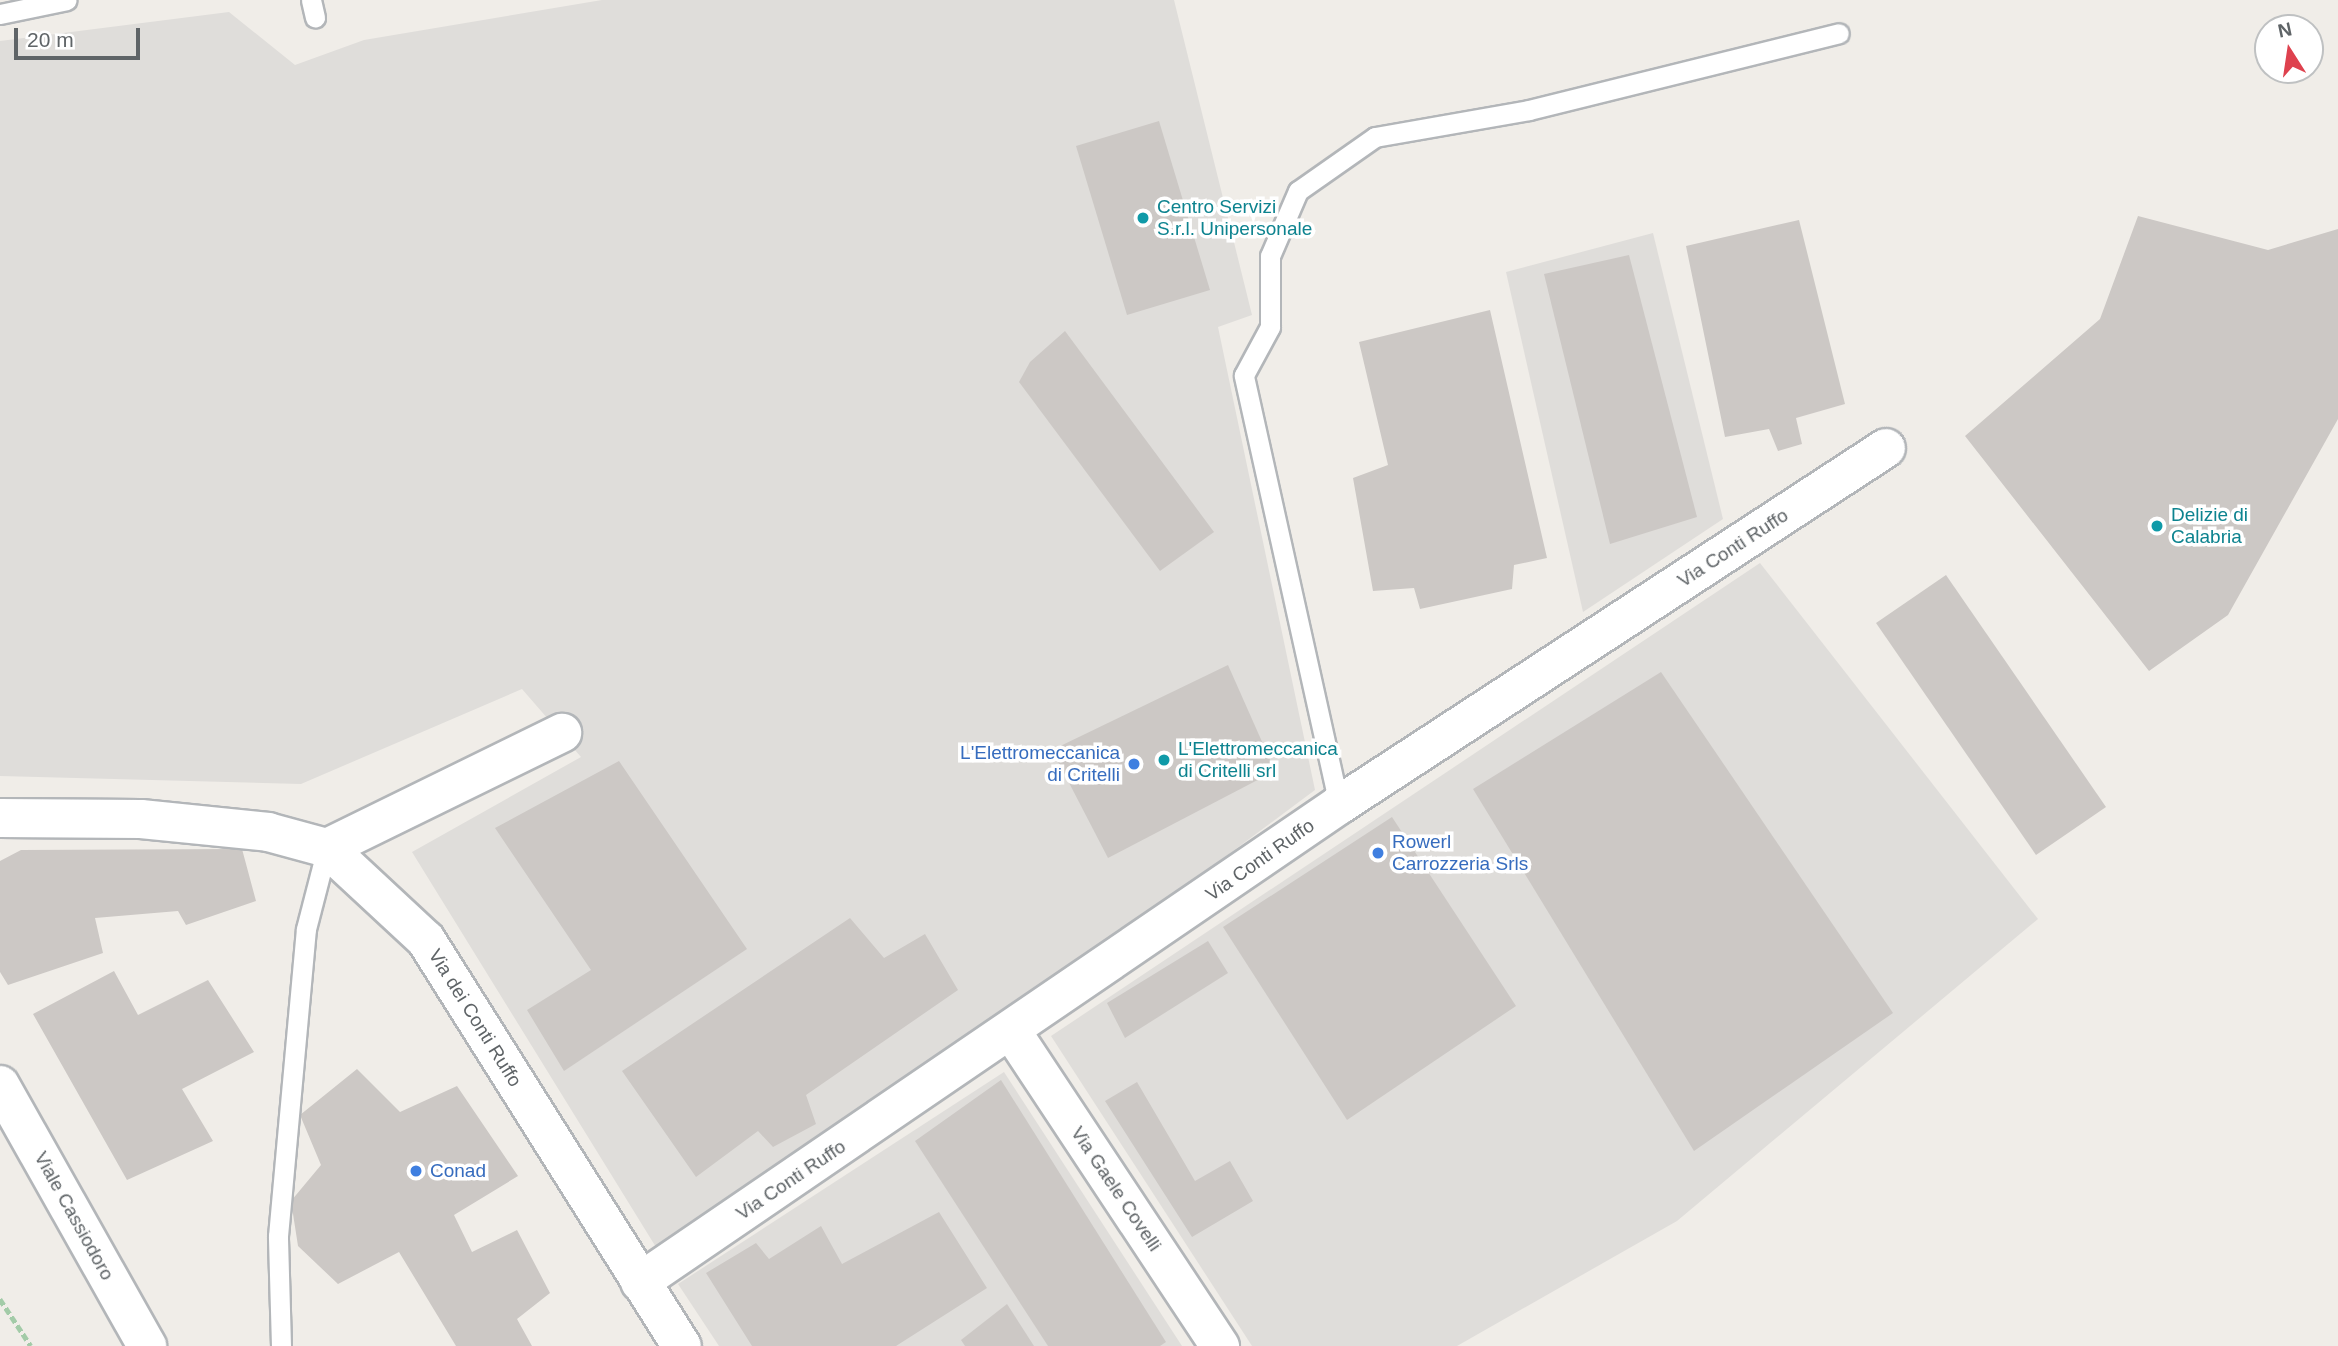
<!DOCTYPE html>
<style>
body{margin:0}
#map{position:relative;width:2338px;height:1346px;overflow:hidden;background:#f0ede8;font-family:Helvetica,sans-serif}
div>[style]{position:absolute}
.industrial>*{inset:0;background:#dfddda}
.building>*{inset:0;background:#ccc8c5}
.path>*{height:4.5px;margin-top:-2.25px;transform-origin:0;background:repeating-linear-gradient(90deg,#a3cba8 0 7px,transparent 0 10.5px)}
.roads{filter:drop-shadow(2px 0 #b3b6b9) drop-shadow(-2px 0 #b3b6b9) drop-shadow(0 2px #b3b6b9) drop-shadow(0 -2px #b3b6b9)}
.lane>*{height:19px;margin:-9.5px;padding:0 9.5px;transform-origin:9.5px;border-radius:9.5px;background:#fff}
.street>*{height:38px;margin:-19px;padding:0 19px;transform-origin:19px;border-radius:19px;background:#fff}
.secondary>*{height:38px;margin:-19px;padding:0 19px;transform-origin:19px;border-radius:19px;background:#fff}
.dots>*{width:19px;height:19px;translate:-50% -50%;box-sizing:border-box;border:4px solid #fff;border-radius:50%}
span{translate:-50% -50%;white-space:nowrap;text-align:center;line-height:1.15;-webkit-text-stroke:7px #fff;paint-order:stroke}
.culture-label{font-size:19px;color:#0d838f}
.left{translate:0 -50%;text-align:left}
.street-label{font-size:19px;color:#5f6467}
.shop-label{font-size:19px;color:#366cbe}
.right{translate:-100% -50%;text-align:right}
.north{position:absolute;left:2254px;top:14px;width:70px;height:70px;box-sizing:border-box;background:#fff;border:2px solid #bfc1c2;border-radius:50%;rotate:348deg;font-size:19px;font-weight:700;line-height:28px;text-align:center;color:#5f6467}
.north::after{content:'';display:block;margin:auto;width:24px;height:32px;background:#de414e;clip-path:polygon(50% 0,100% 100%,50% 72%,0 100%)}
.scale{position:absolute;left:14px;top:28px;width:126px;height:32px;box-sizing:border-box;border:4px solid #5f6467;border-top:0;padding-left:9px;font-size:21px;line-height:24px;white-space:nowrap;color:#5f6467;-webkit-text-stroke:5px #fff;paint-order:stroke}
</style>
<div id="map">
<div class="industrial">
<div style="clip-path:polygon(602px 0,1174px 0,1252px 315px,1218px 327px,1315px 790px,1120px 935px,659px 1252px,412px 852px,581px 757px,522px 689px,301px 784px,0 776px,0 41px,229px 12px,295px 65px,364px 40px)"></div>
<div style="clip-path:polygon(1653px 233px,1723px 519px,1583px 612px,1506px 272px)"></div>
<div style="clip-path:polygon(1760px 563px,2038px 919px,1677px 1221px,1457px 1346px,1252px 1346px,1051px 1036px)"></div>
<div style="clip-path:polygon(1004px 1072px,1182px 1346px,719px 1346px,678px 1284px)"></div>
</div>
<div class="building">
<div style="clip-path:polygon(1159px 121px,1210px 290px,1127px 315px,1076px 146px)"></div>
<div style="clip-path:polygon(2138px 216px,2268px 250px,2338px 229px,2338px 419px,2228px 615px,2149px 671px,1965px 436px,2100px 319px)"></div>
<div style="clip-path:polygon(1799px 220px,1845px 404px,1796px 418px,1802px 444px,1778px 451px,1769px 429px,1725px 437px,1686px 246px)"></div>
<div style="clip-path:polygon(1629px 255px,1697px 517px,1610px 544px,1544px 274px)"></div>
<div style="clip-path:polygon(1490px 310px,1547px 558px,1514px 565px,1512px 589px,1420px 609px,1414px 588px,1373px 591px,1353px 478px,1388px 465px,1359px 342px)"></div>
<div style="clip-path:polygon(1065px 331px,1214px 532px,1160px 571px,1019px 382px,1030px 362px)"></div>
<div style="clip-path:polygon(1946px 575px,2106px 807px,2036px 855px,1876px 623px)"></div>
<div style="clip-path:polygon(1228px 665px,1275px 771px,1108px 858px,1052px 750px)"></div>
<div style="clip-path:polygon(1661px 672px,1893px 1013px,1694px 1151px,1473px 789px)"></div>
<div style="clip-path:polygon(619px 761px,747px 949px,564px 1071px,527px 1010px,591px 970px,495px 828px)"></div>
<div style="clip-path:polygon(1392px 817px,1516px 1006px,1347px 1120px,1223px 927px)"></div>
<div style="clip-path:polygon(242px 849px,256px 901px,186px 925px,178px 911px,95px 918px,103px 953px,8px 985px,0 972px,0 861px,21px 850px)"></div>
<div style="clip-path:polygon(850px 918px,884px 958px,925px 934px,958px 990px,806px 1095px,816px 1124px,773px 1147px,758px 1131px,696px 1177px,622px 1071px)"></div>
<div style="clip-path:polygon(1208px 941px,1228px 973px,1125px 1038px,1107px 1003px)"></div>
<div style="clip-path:polygon(114px 971px,138px 1015px,208px 980px,254px 1052px,182px 1089px,213px 1141px,127px 1180px,33px 1014px)"></div>
<div style="clip-path:polygon(357px 1069px,400px 1112px,457px 1086px,518px 1176px,454px 1215px,472px 1252px,517px 1230px,550px 1293px,517px 1319px,532px 1346px,456px 1346px,399px 1252px,338px 1284px,298px 1246px,291px 1201px,321px 1165px,300px 1115px)"></div>
<div style="clip-path:polygon(1001px 1080px,1166px 1342px,1160px 1346px,1048px 1346px,915px 1141px)"></div>
<div style="clip-path:polygon(1137px 1082px,1195px 1181px,1230px 1161px,1253px 1201px,1192px 1237px,1105px 1101px)"></div>
<div style="clip-path:polygon(939px 1212px,987px 1288px,896px 1346px,752px 1346px,706px 1273px,756px 1243px,769px 1259px,821px 1226px,842px 1264px)"></div>
<div style="clip-path:polygon(1007px 1304px,1034px 1346px,965px 1346px,961px 1340px)"></div>
</div>
<div class="path">
<div style="left:0;top:1299px;width:56px;rotate:56.6deg"></div>
</div>
<div class="roads">
<div class="lane">
<div style="left:311px;top:0;width:18px;rotate:77deg"></div>
<div style="left:0;top:14px;width:68px;rotate:-11.8deg"></div>
<div style="left:1339px;top:805px;width:440px;rotate:-102.5deg"></div>
<div style="left:1244px;top:375px;width:55px;rotate:-61.6deg"></div>
<div style="left:1270px;top:327px;width:71px;rotate:-90deg"></div>
<div style="left:1270px;top:256px;width:71px;rotate:-66.7deg"></div>
<div style="left:1298px;top:191px;width:94px;rotate:-35deg"></div>
<div style="left:1375px;top:137px;width:156px;rotate:-9.9deg"></div>
<div style="left:1529px;top:110px;width:319px;rotate:-13.9deg"></div>
<div style="left:281px;top:1346px;width:110px;rotate:-91.6deg"></div>
<div style="left:278px;top:1236px;width:308px;rotate:-84.8deg"></div>
<div style="left:306px;top:929px;width:84px;rotate:-75.5deg"></div>
</div>
<div class="street">
<div style="left:0;top:818px;width:141px;rotate:0.4deg"></div>
<div style="left:141px;top:819px;width:128px;rotate:5.8deg"></div>
<div style="left:268px;top:832px;width:61px;rotate:15.2deg"></div>
<div style="left:327px;top:848px;width:135px;rotate:42.9deg"></div>
<div style="left:426px;top:940px;width:480px;rotate:57.8deg"></div>
<div style="left:327px;top:848px;width:262px;rotate:-26.1deg"></div>
<div style="left:1012px;top:1032px;width:377px;rotate:56.5deg"></div>
<div style="left:640px;top:1282px;width:846px;rotate:-34.31deg"></div>
<div style="left:1339px;top:805px;width:653px;rotate:-33.13deg"></div>
</div>
<div class="secondary">
<div style="left:0;top:1085px;width:300px;rotate:60.6deg"></div>
</div>
</div>
<div class="dots">
<div style="left:1143px;top:218px;background:#0f9aa8"></div>
<div style="left:2157px;top:526px;background:#0f9aa8"></div>
<div style="left:1164px;top:760px;background:#0f9aa8"></div>
<div style="left:1134px;top:764px;background:#3f7fe0"></div>
<div style="left:1378px;top:853px;background:#3f7fe0"></div>
<div style="left:416px;top:1171px;background:#3f7fe0"></div>
</div>
<div class="culture-label">
<span class="left" style="left:1157px;top:218px">Centro Servizi<br>S.r.l. Unipersonale</span>
<span class="left" style="left:2171px;top:526px">Delizie di<br>Calabria</span>
<span class="left" style="left:1178px;top:760px">L'Elettromeccanica<br>di Critelli srl</span>
</div>
<div class="street-label">
<span style="left:1733px;top:548px;rotate:-33deg">Via Conti Ruffo</span>
<span style="left:1260px;top:860px;rotate:-35deg">Via Conti Ruffo</span>
<span style="left:475px;top:1018px;rotate:58deg">Via dei Conti Ruffo</span>
<span style="left:791px;top:1180px;rotate:-34deg">Via Conti Ruffo</span>
<span style="left:1116px;top:1189px;rotate:56deg">Via Gaele Covelli</span>
<span style="left:74px;top:1216px;rotate:61deg">Viale Cassiodoro</span>
</div>
<div class="shop-label">
<span class="right" style="left:1120px;top:764px">L'Elettromeccanica<br>di Critelli</span>
<span class="left" style="left:1392px;top:853px">Rowerl<br>Carrozzeria Srls</span>
<span class="left" style="left:430px;top:1171px">Conad</span>
</div>
<div class="north">N</div>
<div class="scale">20 m</div>
</div>
